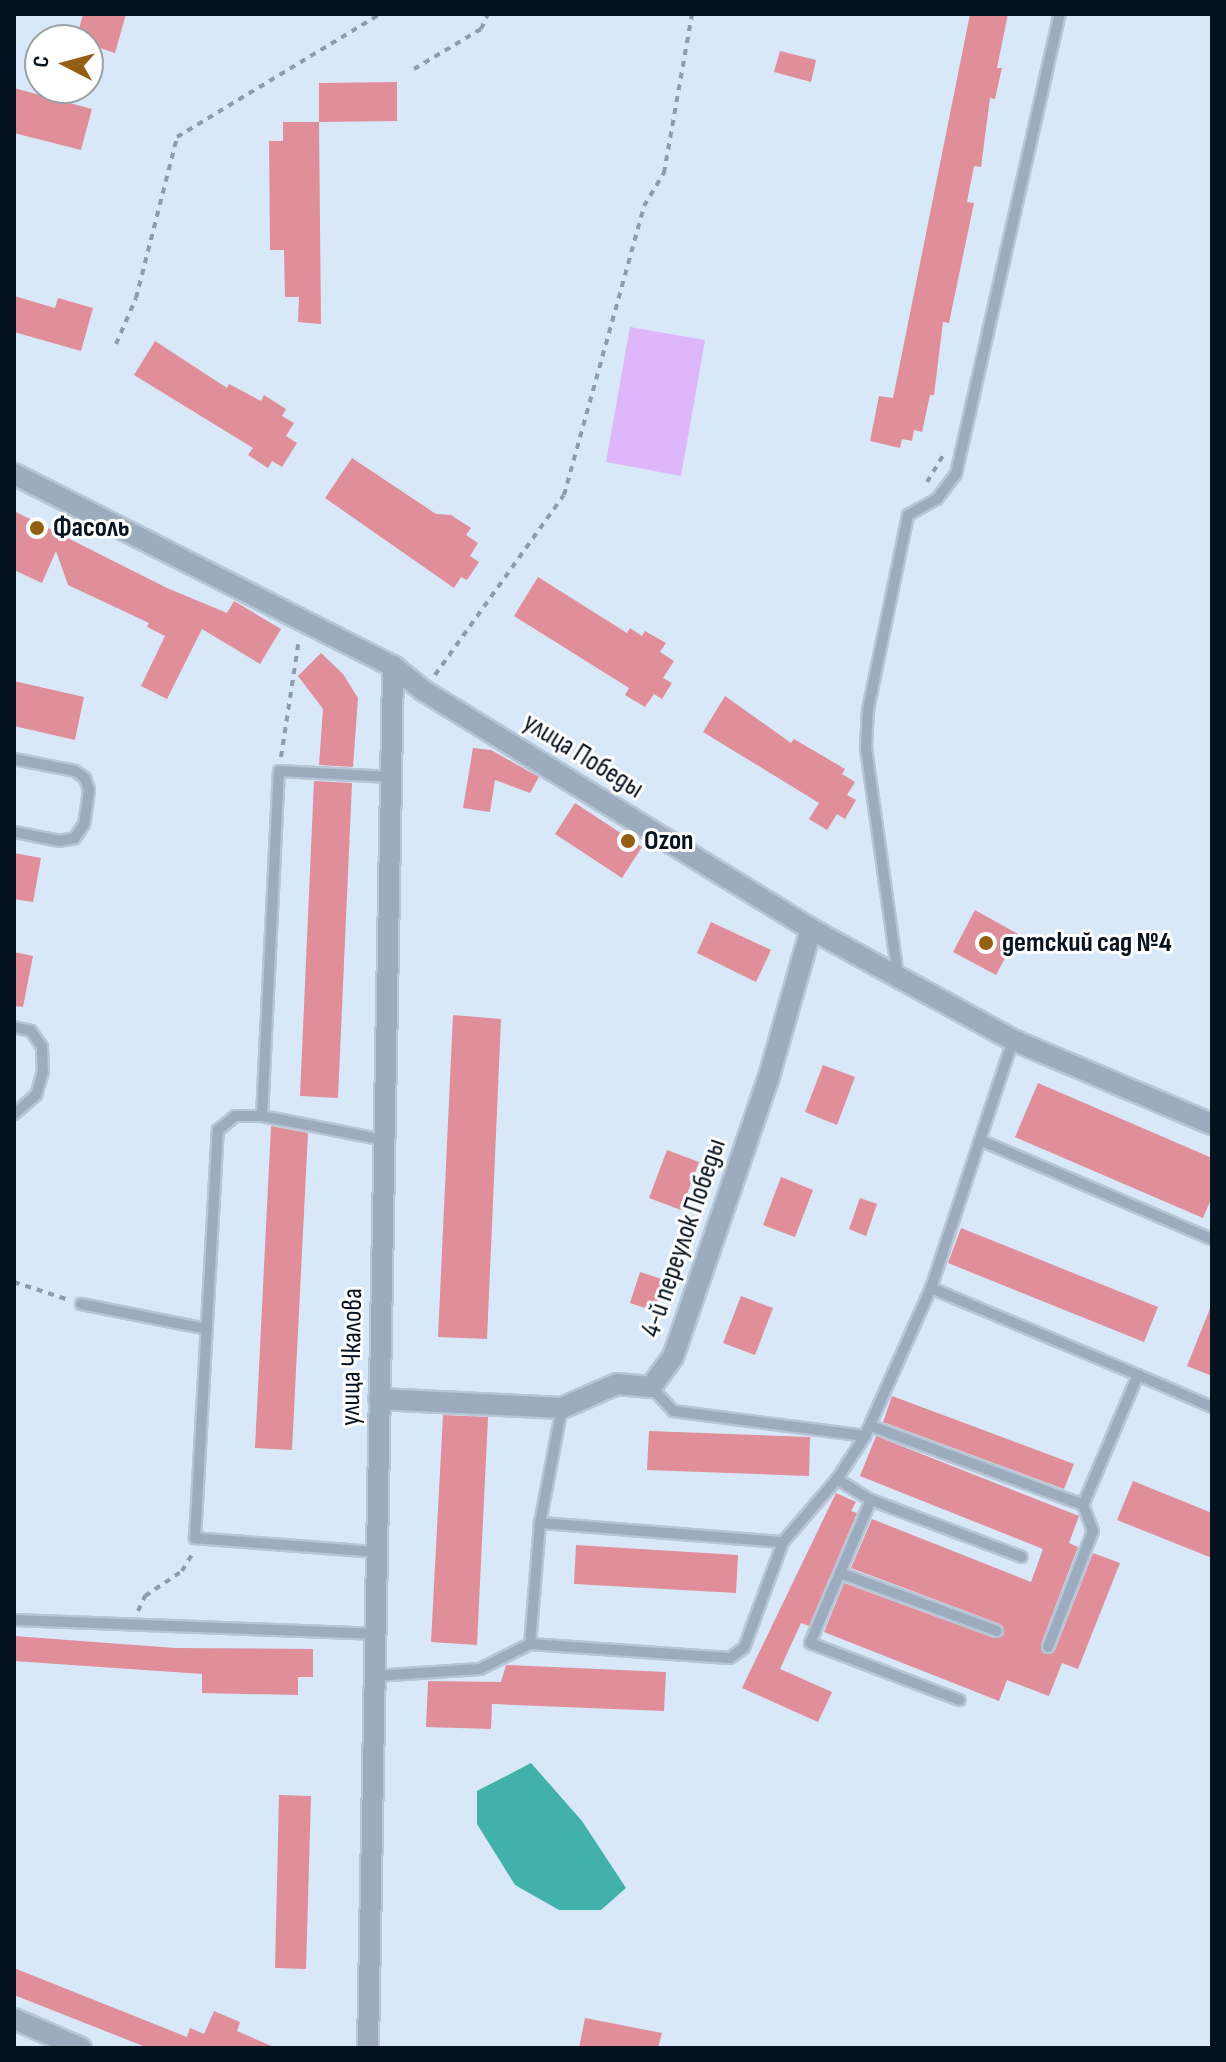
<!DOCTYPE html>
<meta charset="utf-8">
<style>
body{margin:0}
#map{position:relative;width:1226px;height:2062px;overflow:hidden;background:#d9e8f9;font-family:"Sofia Sans Condensed",sans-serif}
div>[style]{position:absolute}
.green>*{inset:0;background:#ddb7f9}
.water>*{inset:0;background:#42b1ac}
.building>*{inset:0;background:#df8e9a}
.path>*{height:4px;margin-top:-2px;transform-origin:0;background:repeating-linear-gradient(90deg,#8d9cac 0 6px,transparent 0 12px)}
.roads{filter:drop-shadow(2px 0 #b7c6d6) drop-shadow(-2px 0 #b7c6d6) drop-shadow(0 2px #b7c6d6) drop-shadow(0 -2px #b7c6d6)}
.service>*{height:10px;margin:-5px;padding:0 5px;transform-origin:5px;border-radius:5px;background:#9cacbe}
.minor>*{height:20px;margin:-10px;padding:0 10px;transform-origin:10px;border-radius:10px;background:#9cacbe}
.dots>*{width:22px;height:22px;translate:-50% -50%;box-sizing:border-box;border:4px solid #fff;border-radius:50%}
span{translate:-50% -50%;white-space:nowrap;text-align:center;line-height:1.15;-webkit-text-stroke:6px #fff;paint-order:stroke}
.poi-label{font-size:28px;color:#051220;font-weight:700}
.left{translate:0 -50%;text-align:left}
.street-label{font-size:28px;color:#051220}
.frame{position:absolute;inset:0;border:16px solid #051220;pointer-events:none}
.north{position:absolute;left:24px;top:24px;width:80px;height:80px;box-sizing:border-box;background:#fff;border:2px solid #9ba0a6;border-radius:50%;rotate:276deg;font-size:22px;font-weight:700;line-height:32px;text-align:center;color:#051220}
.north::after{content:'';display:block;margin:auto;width:28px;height:36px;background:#935f12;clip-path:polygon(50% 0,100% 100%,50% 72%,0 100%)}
</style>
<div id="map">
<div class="green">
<div style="clip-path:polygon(630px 327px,705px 340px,681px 476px,606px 462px)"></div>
</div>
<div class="water">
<div style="clip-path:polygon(531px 1763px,582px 1821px,626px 1888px,601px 1910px,559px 1910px,515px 1885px,477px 1824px,477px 1791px)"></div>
</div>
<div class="building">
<div style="clip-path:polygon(83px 14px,126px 14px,115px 53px,76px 40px)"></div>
<div style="clip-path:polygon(970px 14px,1008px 14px,997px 68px,1002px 68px,995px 99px,990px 98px,981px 167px,974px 166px,967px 202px,974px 203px,949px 323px,943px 322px,934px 395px,930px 395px,922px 432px,914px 430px,912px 441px,902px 439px,900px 448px,870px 441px,879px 396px,893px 398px)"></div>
<div style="clip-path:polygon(780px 51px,816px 60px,811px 82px,774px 72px)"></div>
<div style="clip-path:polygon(397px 82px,397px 121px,319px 122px,319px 83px)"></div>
<div style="clip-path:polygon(14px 88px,92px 109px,81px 150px,14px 133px)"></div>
<div style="clip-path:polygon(283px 122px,319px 122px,321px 324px,298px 322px,299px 297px,285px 297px,284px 250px,270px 250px,269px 141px,283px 141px)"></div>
<div style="clip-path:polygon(14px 296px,55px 308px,58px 298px,93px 308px,81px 351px,14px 332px)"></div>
<div style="clip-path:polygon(155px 341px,227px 388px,229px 384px,261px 401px,264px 395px,286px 409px,282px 416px,294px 423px,286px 436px,297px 443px,282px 467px,272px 461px,268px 468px,248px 455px,253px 448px,134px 375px)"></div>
<div style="clip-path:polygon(352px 458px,436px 514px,451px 515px,471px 528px,466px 535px,478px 543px,470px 556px,479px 562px,467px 580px,461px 577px,454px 588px,325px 498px)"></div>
<div style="clip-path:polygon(14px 511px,167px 588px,227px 613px,234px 601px,281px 629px,260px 664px,202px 629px,167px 699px,141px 686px,165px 636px,147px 627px,149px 623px,68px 585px,56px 551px,42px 583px,14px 570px)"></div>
<div style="clip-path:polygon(538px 577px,627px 633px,630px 628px,642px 636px,645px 631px,666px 643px,660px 652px,674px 661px,663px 678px,672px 683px,662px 699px,654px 694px,645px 707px,625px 695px,629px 688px,514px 616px)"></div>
<div style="clip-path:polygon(321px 653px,343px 674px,358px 698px,353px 767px,319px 765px,323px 709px,298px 676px)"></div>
<div style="clip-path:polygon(14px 681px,84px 697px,75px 740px,14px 726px)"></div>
<div style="clip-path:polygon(725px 696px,791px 743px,794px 739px,845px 769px,842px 774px,855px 782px,847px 795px,856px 800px,845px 819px,837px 814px,827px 830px,809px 819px,819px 803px,703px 732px)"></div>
<div style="clip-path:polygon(473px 748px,491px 750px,539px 777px,530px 793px,495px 780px,490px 812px,463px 808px)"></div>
<div style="clip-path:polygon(314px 781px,352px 783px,338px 1098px,300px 1096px)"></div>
<div style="clip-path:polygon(575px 803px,642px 847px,622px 878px,555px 834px)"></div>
<div style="clip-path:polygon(14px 853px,41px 858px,33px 902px,14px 899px)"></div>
<div style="clip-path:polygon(975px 910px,1018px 934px,996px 975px,953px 952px)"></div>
<div style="clip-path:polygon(711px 922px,771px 950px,756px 982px,697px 953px)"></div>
<div style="clip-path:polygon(14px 952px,33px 956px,23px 1007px,14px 1006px)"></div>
<div style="clip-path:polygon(453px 1015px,501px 1019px,487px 1339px,438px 1337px)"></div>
<div style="clip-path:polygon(823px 1065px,855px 1077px,837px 1125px,805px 1112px)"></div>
<div style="clip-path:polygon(1038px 1083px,1212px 1158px,1212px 1197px,1203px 1218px,1015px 1137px)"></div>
<div style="clip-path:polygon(271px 1126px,308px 1133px,292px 1450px,255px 1448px)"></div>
<div style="clip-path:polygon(667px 1150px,699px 1162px,681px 1210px,649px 1198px)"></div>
<div style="clip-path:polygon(781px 1177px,813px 1190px,795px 1237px,763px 1225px)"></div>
<div style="clip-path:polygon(860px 1198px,877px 1204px,866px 1236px,849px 1229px)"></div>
<div style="clip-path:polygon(961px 1228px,1158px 1307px,1144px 1342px,948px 1263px)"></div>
<div style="clip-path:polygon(640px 1272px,665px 1280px,654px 1311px,630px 1303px)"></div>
<div style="clip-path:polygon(741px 1296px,773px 1308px,755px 1355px,723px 1343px)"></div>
<div style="clip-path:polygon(1211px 1306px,1212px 1306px,1212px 1376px,1187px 1366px)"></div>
<div style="clip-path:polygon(892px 1396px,1074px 1464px,1064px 1489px,883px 1422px)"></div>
<div style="clip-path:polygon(443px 1415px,488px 1417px,477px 1645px,431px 1642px)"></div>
<div style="clip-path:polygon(649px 1431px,810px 1437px,809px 1476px,647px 1470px)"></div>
<div style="clip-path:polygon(876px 1436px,1079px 1516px,1069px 1543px,1078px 1547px,1041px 1644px,1044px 1654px,1055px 1650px,1093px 1553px,1120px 1563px,1078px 1669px,1062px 1663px,1049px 1696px,1007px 1680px,999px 1701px,824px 1632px,844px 1583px,994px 1638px,1004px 1634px,1000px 1624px,851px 1568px,872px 1519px,1031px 1582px,1043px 1549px,860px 1476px)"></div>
<div style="clip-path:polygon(1133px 1481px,1212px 1513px,1212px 1558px,1117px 1520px)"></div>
<div style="clip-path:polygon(836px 1493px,856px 1502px,851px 1511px,857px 1513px,809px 1626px,801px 1623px,780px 1669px,832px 1692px,818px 1722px,742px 1688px)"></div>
<div style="clip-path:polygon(576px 1545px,738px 1555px,736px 1593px,574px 1584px)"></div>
<div style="clip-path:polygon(14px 1636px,175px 1648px,313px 1649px,313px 1677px,298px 1677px,298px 1695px,202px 1693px,202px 1674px,14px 1661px)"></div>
<div style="clip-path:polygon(506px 1665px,666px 1672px,664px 1711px,492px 1704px,491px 1729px,426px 1727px,428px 1681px,501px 1682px)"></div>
<div style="clip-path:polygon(279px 1795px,311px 1796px,306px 1969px,275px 1968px)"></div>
<div style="clip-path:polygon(14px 1968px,187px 2037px,190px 2028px,204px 2034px,214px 2011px,240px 2022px,237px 2031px,276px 2048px,148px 2048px,14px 1995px)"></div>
<div style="clip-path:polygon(585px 2018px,662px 2033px,658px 2048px,579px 2048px)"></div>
</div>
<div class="path">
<div style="left:414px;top:69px;width:78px;rotate:-30.8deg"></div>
<div style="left:481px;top:29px;width:17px;rotate:-65deg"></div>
<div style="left:116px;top:344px;width:50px;rotate:-66.5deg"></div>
<div style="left:136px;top:298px;width:166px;rotate:-75.7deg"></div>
<div style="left:177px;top:137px;width:237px;rotate:-31.2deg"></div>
<div style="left:927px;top:482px;width:31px;rotate:-59deg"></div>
<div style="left:435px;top:675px;width:221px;rotate:-54.4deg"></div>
<div style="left:564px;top:495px;width:300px;rotate:-74.5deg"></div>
<div style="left:644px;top:206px;width:39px;rotate:-59deg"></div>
<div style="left:664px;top:173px;width:161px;rotate:-80deg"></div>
<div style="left:281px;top:757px;width:119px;rotate:-81.3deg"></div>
<div style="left:14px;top:1282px;width:58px;rotate:18.1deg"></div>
<div style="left:138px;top:1611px;width:17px;rotate:-65deg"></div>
<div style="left:145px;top:1596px;width:45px;rotate:-34deg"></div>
<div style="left:182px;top:1571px;width:21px;rotate:-59deg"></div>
</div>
<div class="roads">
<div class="service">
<div style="left:14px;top:759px;width:62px;rotate:11.1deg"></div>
<div style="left:75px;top:771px;width:12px;rotate:35deg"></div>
<div style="left:85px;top:778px;width:13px;rotate:72deg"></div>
<div style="left:89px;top:790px;width:34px;rotate:98deg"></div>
<div style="left:84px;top:824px;width:17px;rotate:123deg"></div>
<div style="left:75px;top:838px;width:15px;rotate:169deg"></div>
<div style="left:60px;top:841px;width:47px;rotate:-168.9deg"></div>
<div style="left:898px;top:976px;width:231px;rotate:-98deg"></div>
<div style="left:866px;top:747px;width:37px;rotate:-87deg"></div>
<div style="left:868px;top:710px;width:199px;rotate:-78.4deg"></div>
<div style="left:908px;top:515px;width:33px;rotate:-29deg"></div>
<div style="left:937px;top:499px;width:31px;rotate:-53deg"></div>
<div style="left:956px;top:474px;width:472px;rotate:-77.3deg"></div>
<div style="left:14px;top:1027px;width:17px;rotate:13deg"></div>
<div style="left:31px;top:1031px;width:19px;rotate:55deg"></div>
<div style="left:42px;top:1047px;width:24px;rotate:88deg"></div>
<div style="left:43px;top:1071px;width:25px;rotate:106deg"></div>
<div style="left:36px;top:1095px;width:29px;rotate:139deg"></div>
<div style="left:262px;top:1116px;width:345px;rotate:-87.2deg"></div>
<div style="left:279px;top:771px;width:112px;rotate:3.1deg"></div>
<div style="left:982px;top:1141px;width:250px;rotate:23.1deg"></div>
<div style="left:81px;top:1304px;width:128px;rotate:11.2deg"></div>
<div style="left:1138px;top:1375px;width:81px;rotate:23.4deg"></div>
<div style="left:651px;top:1387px;width:33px;rotate:47deg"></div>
<div style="left:673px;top:1411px;width:194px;rotate:7.4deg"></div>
<div style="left:865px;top:1436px;width:162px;rotate:-66deg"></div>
<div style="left:931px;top:1288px;width:261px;rotate:-71.7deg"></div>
<div style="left:871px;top:1426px;width:226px;rotate:20.4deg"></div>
<div style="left:1083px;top:1505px;width:141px;rotate:-67.1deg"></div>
<div style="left:1138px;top:1375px;width:225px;rotate:-157.2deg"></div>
<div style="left:837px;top:1479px;width:40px;rotate:32deg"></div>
<div style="left:871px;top:1500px;width:161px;rotate:20.7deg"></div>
<div style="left:871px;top:1500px;width:155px;rotate:113.1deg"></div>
<div style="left:810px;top:1643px;width:160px;rotate:20.9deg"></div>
<div style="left:540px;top:1523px;width:117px;rotate:-79.2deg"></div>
<div style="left:783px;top:1542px;width:244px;rotate:-175.5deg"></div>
<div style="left:540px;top:1523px;width:121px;rotate:94.7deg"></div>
<div style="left:530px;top:1644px;width:200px;rotate:4deg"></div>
<div style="left:730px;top:1658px;width:17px;rotate:-36deg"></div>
<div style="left:744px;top:1648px;width:113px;rotate:-69.8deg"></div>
<div style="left:783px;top:1542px;width:83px;rotate:-49.4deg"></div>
<div style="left:837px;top:1479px;width:51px;rotate:-56.9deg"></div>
<div style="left:376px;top:1552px;width:182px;rotate:-175.6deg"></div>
<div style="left:195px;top:1538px;width:409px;rotate:-86.8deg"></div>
<div style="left:218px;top:1130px;width:22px;rotate:-39deg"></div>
<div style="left:235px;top:1116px;width:27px"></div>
<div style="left:262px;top:1116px;width:124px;rotate:11.1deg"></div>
<div style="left:840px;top:1573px;width:167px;rotate:20.3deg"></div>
<div style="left:14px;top:1620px;width:361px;rotate:2.2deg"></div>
<div style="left:1048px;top:1647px;width:124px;rotate:-68.8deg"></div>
<div style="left:1093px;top:1531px;width:28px;rotate:-111deg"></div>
<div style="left:375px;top:1676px;width:105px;rotate:-3.8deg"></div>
<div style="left:480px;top:1669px;width:56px;rotate:-26.6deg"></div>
</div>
<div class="minor">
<div style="left:14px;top:474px;width:425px;rotate:26.9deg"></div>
<div style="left:393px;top:666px;width:40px;rotate:39deg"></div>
<div style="left:424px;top:691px;width:454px;rotate:31.6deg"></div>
<div style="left:811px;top:929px;width:230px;rotate:28.8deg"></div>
<div style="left:1013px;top:1040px;width:216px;rotate:22.9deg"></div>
<div style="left:379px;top:1399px;width:183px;rotate:2.8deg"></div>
<div style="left:562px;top:1408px;width:60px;rotate:-23.6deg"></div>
<div style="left:617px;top:1384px;width:34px;rotate:5deg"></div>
<div style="left:651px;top:1387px;width:37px;rotate:-54deg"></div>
<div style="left:673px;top:1357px;width:293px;rotate:-71.1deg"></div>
<div style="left:768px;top:1080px;width:157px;rotate:-74.1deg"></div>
<div style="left:14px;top:2019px;width:73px;rotate:23.4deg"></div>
<div style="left:368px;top:2048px;width:1382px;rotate:-88.96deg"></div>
</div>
</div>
<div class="dots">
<div style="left:37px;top:528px;background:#935f12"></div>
<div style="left:628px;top:841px;background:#935f12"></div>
<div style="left:986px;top:943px;background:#935f12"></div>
</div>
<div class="poi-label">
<span class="left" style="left:53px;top:528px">Фасоль</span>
<span class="left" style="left:644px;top:841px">Ozon</span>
<span class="left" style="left:1002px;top:943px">детский сад №4</span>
</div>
<div class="street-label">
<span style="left:583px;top:756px;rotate:32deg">улица Победы</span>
<span style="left:684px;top:1238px;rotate:-71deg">4-й переулок Победы</span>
<span style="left:352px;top:1357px;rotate:-89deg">улица Чкалова</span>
</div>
<div class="frame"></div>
<div class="north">С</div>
</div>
